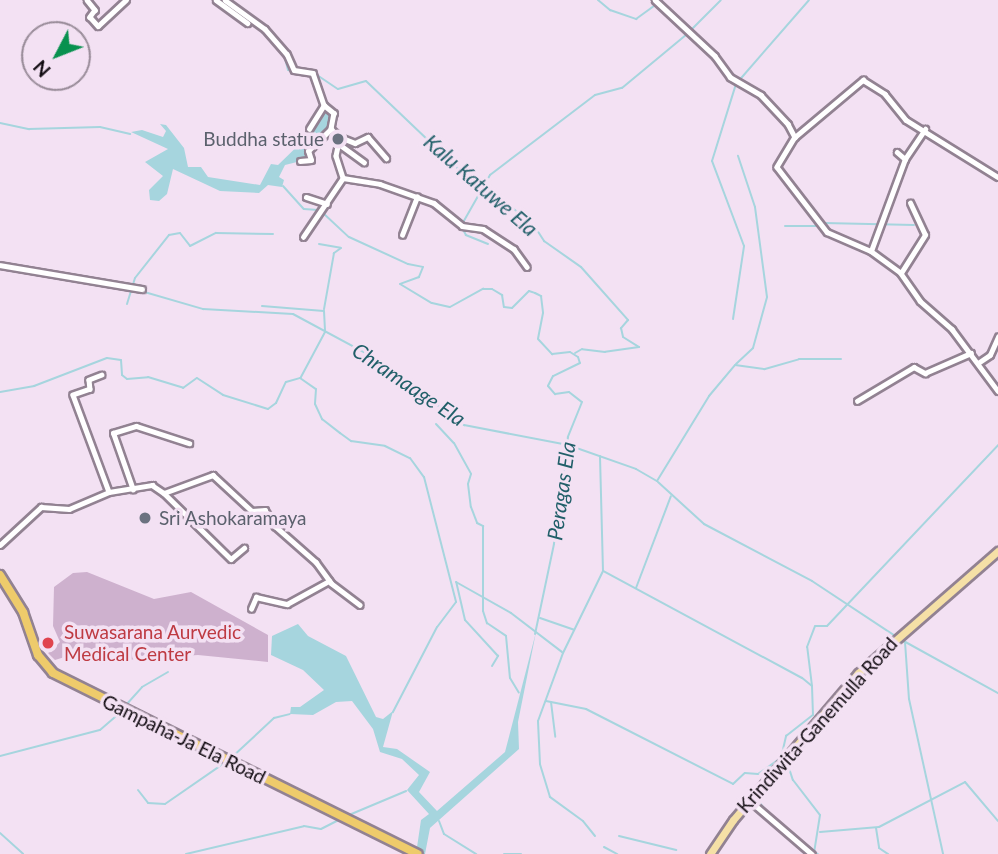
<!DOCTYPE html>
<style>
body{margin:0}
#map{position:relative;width:998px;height:854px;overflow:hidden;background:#f3e1f3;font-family:Lato,sans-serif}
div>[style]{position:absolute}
.green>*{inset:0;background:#ceb1ce}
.water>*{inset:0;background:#a6d5de}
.stream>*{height:2px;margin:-1px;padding:0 1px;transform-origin:1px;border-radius:1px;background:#a6d5de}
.roads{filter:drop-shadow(2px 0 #928292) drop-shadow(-2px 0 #928292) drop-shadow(0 2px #928292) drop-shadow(0 -2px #928292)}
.street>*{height:4.5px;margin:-2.25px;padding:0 2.25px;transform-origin:2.25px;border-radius:2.25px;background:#fff}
.primary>*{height:7px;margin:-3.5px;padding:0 3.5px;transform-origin:3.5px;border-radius:3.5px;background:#f5e0a6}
.highway>*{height:8px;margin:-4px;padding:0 4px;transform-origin:4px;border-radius:4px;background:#eecb6b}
.dots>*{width:19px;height:19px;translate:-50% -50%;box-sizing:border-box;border:4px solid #f3e1f3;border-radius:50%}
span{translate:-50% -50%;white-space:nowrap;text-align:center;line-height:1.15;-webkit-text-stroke:7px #f3e1f3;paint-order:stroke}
.worship-label{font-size:19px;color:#5b616d}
.right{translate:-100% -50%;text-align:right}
.left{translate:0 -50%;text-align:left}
.health-label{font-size:19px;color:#be3a42}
.street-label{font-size:19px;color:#100a10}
.water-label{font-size:21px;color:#215f69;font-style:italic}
.north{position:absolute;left:21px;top:21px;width:70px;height:70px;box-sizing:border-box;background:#f3e1f3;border:2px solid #988b98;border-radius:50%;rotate:228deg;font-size:19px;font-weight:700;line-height:28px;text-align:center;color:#100a10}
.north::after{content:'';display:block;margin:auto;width:24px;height:32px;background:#08914f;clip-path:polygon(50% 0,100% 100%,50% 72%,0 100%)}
</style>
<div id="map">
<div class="green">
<div style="clip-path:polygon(87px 572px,154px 599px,191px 592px,268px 635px,268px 662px,198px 655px,82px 663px,68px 656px,55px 660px,48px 653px,60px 642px,53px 626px,54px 587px,73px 573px)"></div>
</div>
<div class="water">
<div style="clip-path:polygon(322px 110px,331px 112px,327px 132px,307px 152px,309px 159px,285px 165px,279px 177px,284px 180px,282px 187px,268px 185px,259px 193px,220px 191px,173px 169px,167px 194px,159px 201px,150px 200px,149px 190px,163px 176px,145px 162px,168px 149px,131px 132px,142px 130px,163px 137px,166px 131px,160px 124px,166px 125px,184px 148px,188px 167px,201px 167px,208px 177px,260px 185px,271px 164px,278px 165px,310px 134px)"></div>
<div style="clip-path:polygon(298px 624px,308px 636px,346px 656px,376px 717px,383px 719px,393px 711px,383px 747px,397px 749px,430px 772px,419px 792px,437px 811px,505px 752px,536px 632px,518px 722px,519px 749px,430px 828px,425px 854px,416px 854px,421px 820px,429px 814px,407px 790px,419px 775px,402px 759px,380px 752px,373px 729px,352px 701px,336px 702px,313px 715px,290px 714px,291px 707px,300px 707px,324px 690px,303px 670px,271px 655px,272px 636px)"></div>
</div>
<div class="stream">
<div style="left:220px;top:0;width:22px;rotate:34deg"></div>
<div style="left:598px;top:0;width:16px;rotate:40deg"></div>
<div style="left:610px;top:10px;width:28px;rotate:19deg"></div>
<div style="left:636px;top:19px;width:32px;rotate:-36deg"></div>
<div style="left:251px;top:21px;width:47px;rotate:45deg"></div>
<div style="left:284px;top:54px;width:16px;rotate:76deg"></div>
<div style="left:288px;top:70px;width:18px;rotate:13deg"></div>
<div style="left:691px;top:30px;width:42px;rotate:-45deg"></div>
<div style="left:317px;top:75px;width:25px;rotate:34deg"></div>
<div style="left:338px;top:89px;width:29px;rotate:-16deg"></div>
<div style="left:366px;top:81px;width:142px;rotate:43.6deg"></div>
<div style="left:469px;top:179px;width:37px;rotate:31deg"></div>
<div style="left:501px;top:198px;width:45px;rotate:40.5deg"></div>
<div style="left:535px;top:227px;width:17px;rotate:57deg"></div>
<div style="left:544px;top:241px;width:45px;rotate:35.1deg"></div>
<div style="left:581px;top:267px;width:71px;rotate:48.4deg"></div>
<div style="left:628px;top:320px;width:11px;rotate:131deg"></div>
<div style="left:621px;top:328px;width:9px;rotate:77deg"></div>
<div style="left:623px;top:337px;width:19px;rotate:32deg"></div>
<div style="left:639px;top:347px;width:34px;rotate:172deg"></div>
<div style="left:605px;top:352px;width:23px;rotate:-173deg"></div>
<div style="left:582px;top:349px;width:8px;rotate:150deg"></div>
<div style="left:0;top:123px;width:30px;rotate:12deg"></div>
<div style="left:29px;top:129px;width:71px;rotate:-1.6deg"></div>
<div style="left:100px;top:127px;width:31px;rotate:13deg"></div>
<div style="left:283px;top:186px;width:31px;rotate:48deg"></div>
<div style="left:304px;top:209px;width:14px;rotate:4deg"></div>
<div style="left:323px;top:213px;width:35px;rotate:43deg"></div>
<div style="left:349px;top:237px;width:65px;rotate:24.6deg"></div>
<div style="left:408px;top:264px;width:15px;rotate:11deg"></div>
<div style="left:423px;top:267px;width:11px;rotate:112deg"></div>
<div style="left:419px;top:277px;width:20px;rotate:160deg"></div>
<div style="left:400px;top:284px;width:37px;rotate:31deg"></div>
<div style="left:432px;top:303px;width:18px;rotate:13deg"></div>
<div style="left:450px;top:307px;width:38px;rotate:-29deg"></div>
<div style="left:483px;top:289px;width:9px"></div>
<div style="left:492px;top:289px;width:12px;rotate:31deg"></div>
<div style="left:502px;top:295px;width:12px;rotate:81deg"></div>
<div style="left:504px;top:307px;width:8px;rotate:7deg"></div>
<div style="left:512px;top:308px;width:24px;rotate:-45deg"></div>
<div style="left:529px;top:291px;width:6px;rotate:18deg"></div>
<div style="left:535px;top:293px;width:7px;rotate:27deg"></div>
<div style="left:541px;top:296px;width:17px;rotate:83deg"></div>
<div style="left:543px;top:313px;width:26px;rotate:101deg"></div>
<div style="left:538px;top:339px;width:21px;rotate:47deg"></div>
<div style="left:552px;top:354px;width:18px;rotate:-6deg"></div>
<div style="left:570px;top:352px;width:9px;rotate:32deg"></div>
<div style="left:578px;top:357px;width:6px;rotate:72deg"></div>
<div style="left:580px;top:363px;width:30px;rotate:154deg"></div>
<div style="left:553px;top:376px;width:11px;rotate:117deg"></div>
<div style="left:548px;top:386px;width:11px;rotate:49deg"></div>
<div style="left:555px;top:394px;width:14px;rotate:-8deg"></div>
<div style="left:569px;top:392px;width:16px;rotate:38deg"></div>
<div style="left:582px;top:402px;width:38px;rotate:112deg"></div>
<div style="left:568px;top:437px;width:108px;rotate:97.5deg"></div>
<div style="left:554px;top:544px;width:92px;rotate:101.9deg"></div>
<div style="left:824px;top:223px;width:90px;rotate:1.3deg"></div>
<div style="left:785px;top:226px;width:34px"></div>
<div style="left:319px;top:244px;width:22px;rotate:10deg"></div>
<div style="left:341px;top:248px;width:9px;rotate:144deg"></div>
<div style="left:334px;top:253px;width:57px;rotate:100.1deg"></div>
<div style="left:488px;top:244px;width:24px;rotate:-158deg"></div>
<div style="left:466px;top:235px;width:10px;rotate:-119deg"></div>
<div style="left:461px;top:226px;width:59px;rotate:-60.4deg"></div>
<div style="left:490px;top:175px;width:132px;rotate:-37.3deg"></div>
<div style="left:595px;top:95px;width:28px;rotate:-15deg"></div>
<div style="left:622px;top:88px;width:85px;rotate:-39.7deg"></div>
<div style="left:141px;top:291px;width:65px;rotate:16.2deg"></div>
<div style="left:203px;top:309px;width:90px;rotate:3.2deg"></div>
<div style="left:293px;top:314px;width:91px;rotate:28.3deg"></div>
<div style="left:373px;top:357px;width:114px;rotate:36.8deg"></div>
<div style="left:464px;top:425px;width:106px;rotate:10.9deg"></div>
<div style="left:568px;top:445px;width:72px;rotate:19.4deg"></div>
<div style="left:636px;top:469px;width:24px;rotate:30deg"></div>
<div style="left:657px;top:481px;width:100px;rotate:-58.5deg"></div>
<div style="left:709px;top:396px;width:40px;rotate:-50deg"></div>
<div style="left:735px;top:365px;width:30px;rotate:8deg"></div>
<div style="left:765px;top:369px;width:35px;rotate:-16deg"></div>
<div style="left:799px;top:359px;width:42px"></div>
<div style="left:127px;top:304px;width:27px;rotate:-73deg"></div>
<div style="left:135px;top:278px;width:55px;rotate:-51.7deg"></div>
<div style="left:169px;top:235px;width:11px;rotate:-10deg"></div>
<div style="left:180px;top:233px;width:16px;rotate:52deg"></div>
<div style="left:190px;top:246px;width:29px;rotate:-27deg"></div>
<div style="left:216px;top:233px;width:57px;rotate:1deg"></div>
<div style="left:262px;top:306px;width:62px;rotate:4.6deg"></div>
<div style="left:324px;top:311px;width:21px;rotate:87deg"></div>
<div style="left:325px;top:332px;width:51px;rotate:118.1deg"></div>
<div style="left:733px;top:319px;width:74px;rotate:-81.4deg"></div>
<div style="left:744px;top:246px;width:91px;rotate:-110.6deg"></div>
<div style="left:712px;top:161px;width:81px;rotate:-72.7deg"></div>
<div style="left:736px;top:84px;width:111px;rotate:-49deg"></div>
<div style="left:736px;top:364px;width:23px;rotate:-43deg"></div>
<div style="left:753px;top:348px;width:53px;rotate:-74.6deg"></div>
<div style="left:767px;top:297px;width:91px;rotate:-97.6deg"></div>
<div style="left:755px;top:207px;width:54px;rotate:-108.4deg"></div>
<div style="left:0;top:392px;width:35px;rotate:-10deg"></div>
<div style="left:34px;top:386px;width:78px;rotate:-21deg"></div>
<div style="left:107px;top:358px;width:14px;rotate:8deg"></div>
<div style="left:121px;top:360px;width:15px;rotate:86deg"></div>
<div style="left:122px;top:375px;width:6px;rotate:39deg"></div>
<div style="left:127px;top:379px;width:21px;rotate:-5deg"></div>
<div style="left:148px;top:377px;width:37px;rotate:17deg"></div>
<div style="left:183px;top:388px;width:17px;rotate:-36deg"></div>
<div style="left:197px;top:378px;width:31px;rotate:33deg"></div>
<div style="left:223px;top:395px;width:47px;rotate:17.3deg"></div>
<div style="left:268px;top:409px;width:10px;rotate:-37deg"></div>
<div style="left:276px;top:403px;width:23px;rotate:-65deg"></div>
<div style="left:286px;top:382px;width:15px;rotate:-16deg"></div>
<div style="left:300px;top:378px;width:19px;rotate:35deg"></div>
<div style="left:316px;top:389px;width:15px;rotate:94deg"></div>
<div style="left:315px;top:404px;width:17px;rotate:65deg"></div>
<div style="left:322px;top:419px;width:23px;rotate:38deg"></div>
<div style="left:340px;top:433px;width:14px;rotate:36deg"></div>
<div style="left:351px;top:441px;width:34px;rotate:8deg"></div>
<div style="left:385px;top:446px;width:28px;rotate:26deg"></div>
<div style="left:410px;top:458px;width:24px;rotate:54deg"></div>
<div style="left:424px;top:477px;width:129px;rotate:75.6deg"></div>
<div style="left:456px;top:602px;width:31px;rotate:127deg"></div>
<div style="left:437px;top:627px;width:96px;rotate:117.4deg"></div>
<div style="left:436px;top:424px;width:26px;rotate:47deg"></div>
<div style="left:454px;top:443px;width:35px;rotate:61deg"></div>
<div style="left:471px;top:474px;width:10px;rotate:107deg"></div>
<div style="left:468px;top:484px;width:23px;rotate:83deg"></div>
<div style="left:471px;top:507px;width:17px;rotate:69deg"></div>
<div style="left:477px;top:523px;width:7px;rotate:27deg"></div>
<div style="left:483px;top:526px;width:85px;rotate:90deg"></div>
<div style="left:483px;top:611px;width:13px;rotate:72deg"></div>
<div style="left:487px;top:623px;width:23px;rotate:34deg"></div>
<div style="left:506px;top:636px;width:42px;rotate:84.6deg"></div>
<div style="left:510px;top:678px;width:17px;rotate:59deg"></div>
<div style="left:658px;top:482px;width:62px;rotate:42.4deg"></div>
<div style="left:704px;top:524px;width:122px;rotate:27.8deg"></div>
<div style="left:812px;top:581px;width:100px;rotate:33.5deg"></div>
<div style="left:636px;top:588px;width:98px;rotate:-69.2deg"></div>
<div style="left:540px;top:618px;width:36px;rotate:19deg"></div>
<div style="left:900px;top:639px;width:112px;rotate:28.9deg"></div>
<div style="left:905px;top:642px;width:57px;rotate:86deg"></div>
<div style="left:909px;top:699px;width:159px;rotate:77.6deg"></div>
<div style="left:492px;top:666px;width:12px;rotate:-59deg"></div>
<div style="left:498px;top:656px;width:49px;rotate:-132.5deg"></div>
<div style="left:465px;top:620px;width:39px;rotate:-103deg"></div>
<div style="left:456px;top:582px;width:63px;rotate:29.4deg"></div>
<div style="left:511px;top:613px;width:64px;rotate:37.4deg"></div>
<div style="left:812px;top:686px;width:39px;rotate:-97deg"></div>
<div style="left:807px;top:647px;width:22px;rotate:-69deg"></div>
<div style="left:815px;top:626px;width:12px"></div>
<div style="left:827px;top:626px;width:249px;rotate:-46.6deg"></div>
<div style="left:546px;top:701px;width:41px;rotate:11.3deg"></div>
<div style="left:586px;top:709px;width:165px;rotate:27deg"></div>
<div style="left:733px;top:784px;width:16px;rotate:-43deg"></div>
<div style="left:745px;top:773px;width:13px;rotate:4deg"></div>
<div style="left:758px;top:774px;width:28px;rotate:-35deg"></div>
<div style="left:781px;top:758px;width:23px;rotate:-77deg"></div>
<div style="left:786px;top:736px;width:34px;rotate:-38deg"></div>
<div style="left:813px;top:715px;width:29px;rotate:-92deg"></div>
<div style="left:812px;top:686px;width:13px;rotate:-141deg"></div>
<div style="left:802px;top:678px;width:226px;rotate:-151.7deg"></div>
<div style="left:551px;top:702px;width:35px;rotate:83deg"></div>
<div style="left:126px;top:705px;width:24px;rotate:-48deg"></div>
<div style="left:142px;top:687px;width:30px;rotate:-30deg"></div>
<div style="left:0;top:756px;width:103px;rotate:-14.6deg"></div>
<div style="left:100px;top:730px;width:28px;rotate:-41deg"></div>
<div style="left:231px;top:758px;width:59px;rotate:-42.9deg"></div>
<div style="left:274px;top:718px;width:16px;rotate:-14deg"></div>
<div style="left:787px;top:762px;width:19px;rotate:72deg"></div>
<div style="left:793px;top:780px;width:44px;rotate:52.4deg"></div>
<div style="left:820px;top:815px;width:36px;rotate:99deg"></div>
<div style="left:138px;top:790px;width:16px;rotate:52deg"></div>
<div style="left:148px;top:803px;width:17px;rotate:3deg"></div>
<div style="left:165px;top:804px;width:75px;rotate:-34.7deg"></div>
<div style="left:759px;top:802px;width:13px;rotate:51deg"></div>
<div style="left:349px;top:815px;width:62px;rotate:-22.8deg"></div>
<div style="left:439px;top:821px;width:14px;rotate:69deg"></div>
<div style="left:444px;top:834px;width:38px;rotate:32deg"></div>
<div style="left:876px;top:828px;width:20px;rotate:81deg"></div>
<div style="left:879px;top:848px;width:11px;rotate:34deg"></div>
<div style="left:820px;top:832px;width:59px;rotate:-4.8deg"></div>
<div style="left:879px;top:827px;width:97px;rotate:-27.6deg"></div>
<div style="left:965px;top:782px;width:51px;rotate:49.8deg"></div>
<div style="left:0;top:833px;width:31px;rotate:42deg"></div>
<div style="left:792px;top:834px;width:33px;rotate:38deg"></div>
<div style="left:595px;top:836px;width:19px;rotate:-129deg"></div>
<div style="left:583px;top:821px;width:41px;rotate:-144deg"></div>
<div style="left:550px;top:797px;width:34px;rotate:-107deg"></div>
<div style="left:540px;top:764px;width:43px;rotate:-92.7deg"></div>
<div style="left:538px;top:721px;width:72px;rotate:-69.8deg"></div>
<div style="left:563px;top:653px;width:91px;rotate:-64deg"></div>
<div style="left:603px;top:571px;width:115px;rotate:-91.5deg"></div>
<div style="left:619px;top:836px;width:59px;rotate:13.8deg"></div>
<div style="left:604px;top:847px;width:15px;rotate:28deg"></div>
<div style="left:186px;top:854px;width:121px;rotate:-13.3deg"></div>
<div style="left:304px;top:826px;width:17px;rotate:10deg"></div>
<div style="left:321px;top:829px;width:22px;rotate:-27deg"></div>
<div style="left:504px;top:854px;width:17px"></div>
</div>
<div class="roads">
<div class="street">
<div style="left:87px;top:0;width:13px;rotate:51deg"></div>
<div style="left:95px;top:10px;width:9px;rotate:126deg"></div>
<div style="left:90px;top:17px;width:12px;rotate:48deg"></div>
<div style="left:98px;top:26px;width:38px;rotate:-43deg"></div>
<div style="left:216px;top:0;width:39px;rotate:36deg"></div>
<div style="left:225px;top:0;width:49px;rotate:35.9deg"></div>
<div style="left:265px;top:29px;width:33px;rotate:49deg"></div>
<div style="left:287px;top:54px;width:17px;rotate:66deg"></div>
<div style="left:294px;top:70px;width:19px;rotate:9deg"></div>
<div style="left:313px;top:73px;width:34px;rotate:71deg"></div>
<div style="left:324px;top:105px;width:13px;rotate:39deg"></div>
<div style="left:334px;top:113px;width:16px;rotate:101deg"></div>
<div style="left:331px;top:129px;width:12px;rotate:42deg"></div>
<div style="left:340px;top:137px;width:19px;rotate:102deg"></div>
<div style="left:336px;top:156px;width:23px;rotate:72deg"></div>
<div style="left:343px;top:178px;width:37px;rotate:9deg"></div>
<div style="left:380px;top:184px;width:57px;rotate:19.4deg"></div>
<div style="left:434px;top:203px;width:36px;rotate:39deg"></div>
<div style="left:462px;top:226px;width:21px;rotate:8deg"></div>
<div style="left:483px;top:229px;width:37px;rotate:33deg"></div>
<div style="left:514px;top:249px;width:22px;rotate:54deg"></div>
<div style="left:655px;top:0;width:82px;rotate:43deg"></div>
<div style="left:715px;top:56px;width:26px;rotate:54deg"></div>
<div style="left:730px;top:77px;width:36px;rotate:30deg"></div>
<div style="left:761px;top:95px;width:40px;rotate:47deg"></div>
<div style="left:788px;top:124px;width:15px;rotate:62deg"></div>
<div style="left:795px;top:137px;width:35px;rotate:121deg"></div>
<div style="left:777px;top:167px;width:82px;rotate:52.4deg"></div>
<div style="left:827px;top:232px;width:48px;rotate:23.4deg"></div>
<div style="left:871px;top:251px;width:36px;rotate:36deg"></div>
<div style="left:900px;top:272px;width:35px;rotate:55deg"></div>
<div style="left:920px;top:301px;width:43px;rotate:41.2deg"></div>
<div style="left:952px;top:329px;width:77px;rotate:53.4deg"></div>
<div style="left:309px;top:129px;width:28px;rotate:-58deg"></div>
<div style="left:340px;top:137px;width:16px;rotate:22deg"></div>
<div style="left:355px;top:143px;width:14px;rotate:-25deg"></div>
<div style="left:368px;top:137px;width:28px;rotate:49deg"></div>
<div style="left:795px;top:137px;width:89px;rotate:-40deg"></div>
<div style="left:863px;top:80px;width:26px;rotate:32deg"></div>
<div style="left:885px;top:94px;width:33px;rotate:51deg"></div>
<div style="left:906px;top:120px;width:108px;rotate:31.8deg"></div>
<div style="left:339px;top:144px;width:31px;rotate:36deg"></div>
<div style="left:897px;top:152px;width:11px;rotate:41deg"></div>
<div style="left:300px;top:161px;width:11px;rotate:-5deg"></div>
<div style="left:311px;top:160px;width:9px;rotate:-108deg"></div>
<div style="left:308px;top:151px;width:32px;rotate:-44deg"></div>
<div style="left:306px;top:197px;width:22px;rotate:18deg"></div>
<div style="left:402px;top:235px;width:41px;rotate:-68.5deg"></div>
<div style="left:303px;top:237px;width:71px;rotate:-55.9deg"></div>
<div style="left:871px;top:251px;width:98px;rotate:-69.7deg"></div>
<div style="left:905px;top:159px;width:36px;rotate:-56deg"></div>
<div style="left:0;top:265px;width:144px;rotate:9.6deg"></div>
<div style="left:901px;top:273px;width:45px;rotate:-57.7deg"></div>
<div style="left:925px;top:235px;width:35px;rotate:-115deg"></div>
<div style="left:978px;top:363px;width:14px;rotate:-34deg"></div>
<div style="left:990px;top:355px;width:20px;rotate:-66deg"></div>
<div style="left:102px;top:375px;width:14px;rotate:159deg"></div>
<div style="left:89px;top:380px;width:9px;rotate:84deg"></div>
<div style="left:90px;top:389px;width:18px;rotate:161deg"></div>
<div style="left:73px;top:395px;width:103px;rotate:69.6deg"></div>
<div style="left:857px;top:401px;width:66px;rotate:-30.8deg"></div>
<div style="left:914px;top:367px;width:13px;rotate:29deg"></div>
<div style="left:925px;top:373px;width:50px;rotate:-23.5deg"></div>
<div style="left:133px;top:490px;width:60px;rotate:-109.3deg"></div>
<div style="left:113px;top:433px;width:24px;rotate:-17deg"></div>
<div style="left:136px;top:426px;width:56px;rotate:17.8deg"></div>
<div style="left:164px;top:493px;width:94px;rotate:44.6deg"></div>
<div style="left:231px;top:559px;width:17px;rotate:-40deg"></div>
<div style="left:0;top:545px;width:56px;rotate:-42.8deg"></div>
<div style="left:41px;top:507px;width:28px;rotate:4deg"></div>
<div style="left:69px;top:509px;width:43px;rotate:-23deg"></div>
<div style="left:109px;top:492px;width:44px;rotate:-9.2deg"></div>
<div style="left:152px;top:485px;width:14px;rotate:34deg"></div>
<div style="left:164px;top:493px;width:52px;rotate:-20.2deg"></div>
<div style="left:213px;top:475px;width:53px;rotate:42.7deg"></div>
<div style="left:252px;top:511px;width:13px;rotate:-4deg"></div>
<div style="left:265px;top:510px;width:19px;rotate:58deg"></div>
<div style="left:275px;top:526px;width:55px;rotate:41.3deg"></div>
<div style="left:316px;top:562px;width:26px;rotate:54deg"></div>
<div style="left:331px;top:583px;width:36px;rotate:37deg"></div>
<div style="left:251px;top:609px;width:13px;rotate:-67deg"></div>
<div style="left:256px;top:597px;width:32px;rotate:13deg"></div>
<div style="left:287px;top:604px;width:48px;rotate:-28.7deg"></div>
<div style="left:749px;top:800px;width:83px;rotate:40.6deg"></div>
</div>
<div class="primary">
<div style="left:710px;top:854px;width:41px;rotate:-55.9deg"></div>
<div style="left:733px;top:820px;width:193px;rotate:-49.6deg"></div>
<div style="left:858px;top:673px;width:186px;rotate:-41.1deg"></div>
</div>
<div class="highway">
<div style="left:0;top:575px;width:44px;rotate:58.1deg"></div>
<div style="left:23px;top:612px;width:46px;rotate:70.8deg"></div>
<div style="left:38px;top:655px;width:23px;rotate:50deg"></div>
<div style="left:53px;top:673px;width:407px;rotate:26.4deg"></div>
</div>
</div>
<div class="dots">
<div style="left:338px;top:139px;background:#6b7280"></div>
<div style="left:145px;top:518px;background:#6b7280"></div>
<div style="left:48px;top:643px;background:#e0444e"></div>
</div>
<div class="worship-label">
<span class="right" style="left:324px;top:139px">Buddha statue</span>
<span class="left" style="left:159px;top:518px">Sri Ashokaramaya</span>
</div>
<div class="health-label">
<span class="left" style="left:64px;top:643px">Suwasarana Aurvedic<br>Medical Center</span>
</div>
<div class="street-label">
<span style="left:817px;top:725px;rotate:-48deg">Krindiwita-Ganemulla Road</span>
<span style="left:184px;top:739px;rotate:26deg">Gampaha-Ja Ela Road</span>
</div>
<div class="water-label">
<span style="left:481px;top:185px;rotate:41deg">Kalu Katuwe Ela</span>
<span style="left:409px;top:384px;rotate:34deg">Chramaage Ela</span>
<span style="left:561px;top:491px;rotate:-82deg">Peragas Ela</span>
</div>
<div class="north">N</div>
</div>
